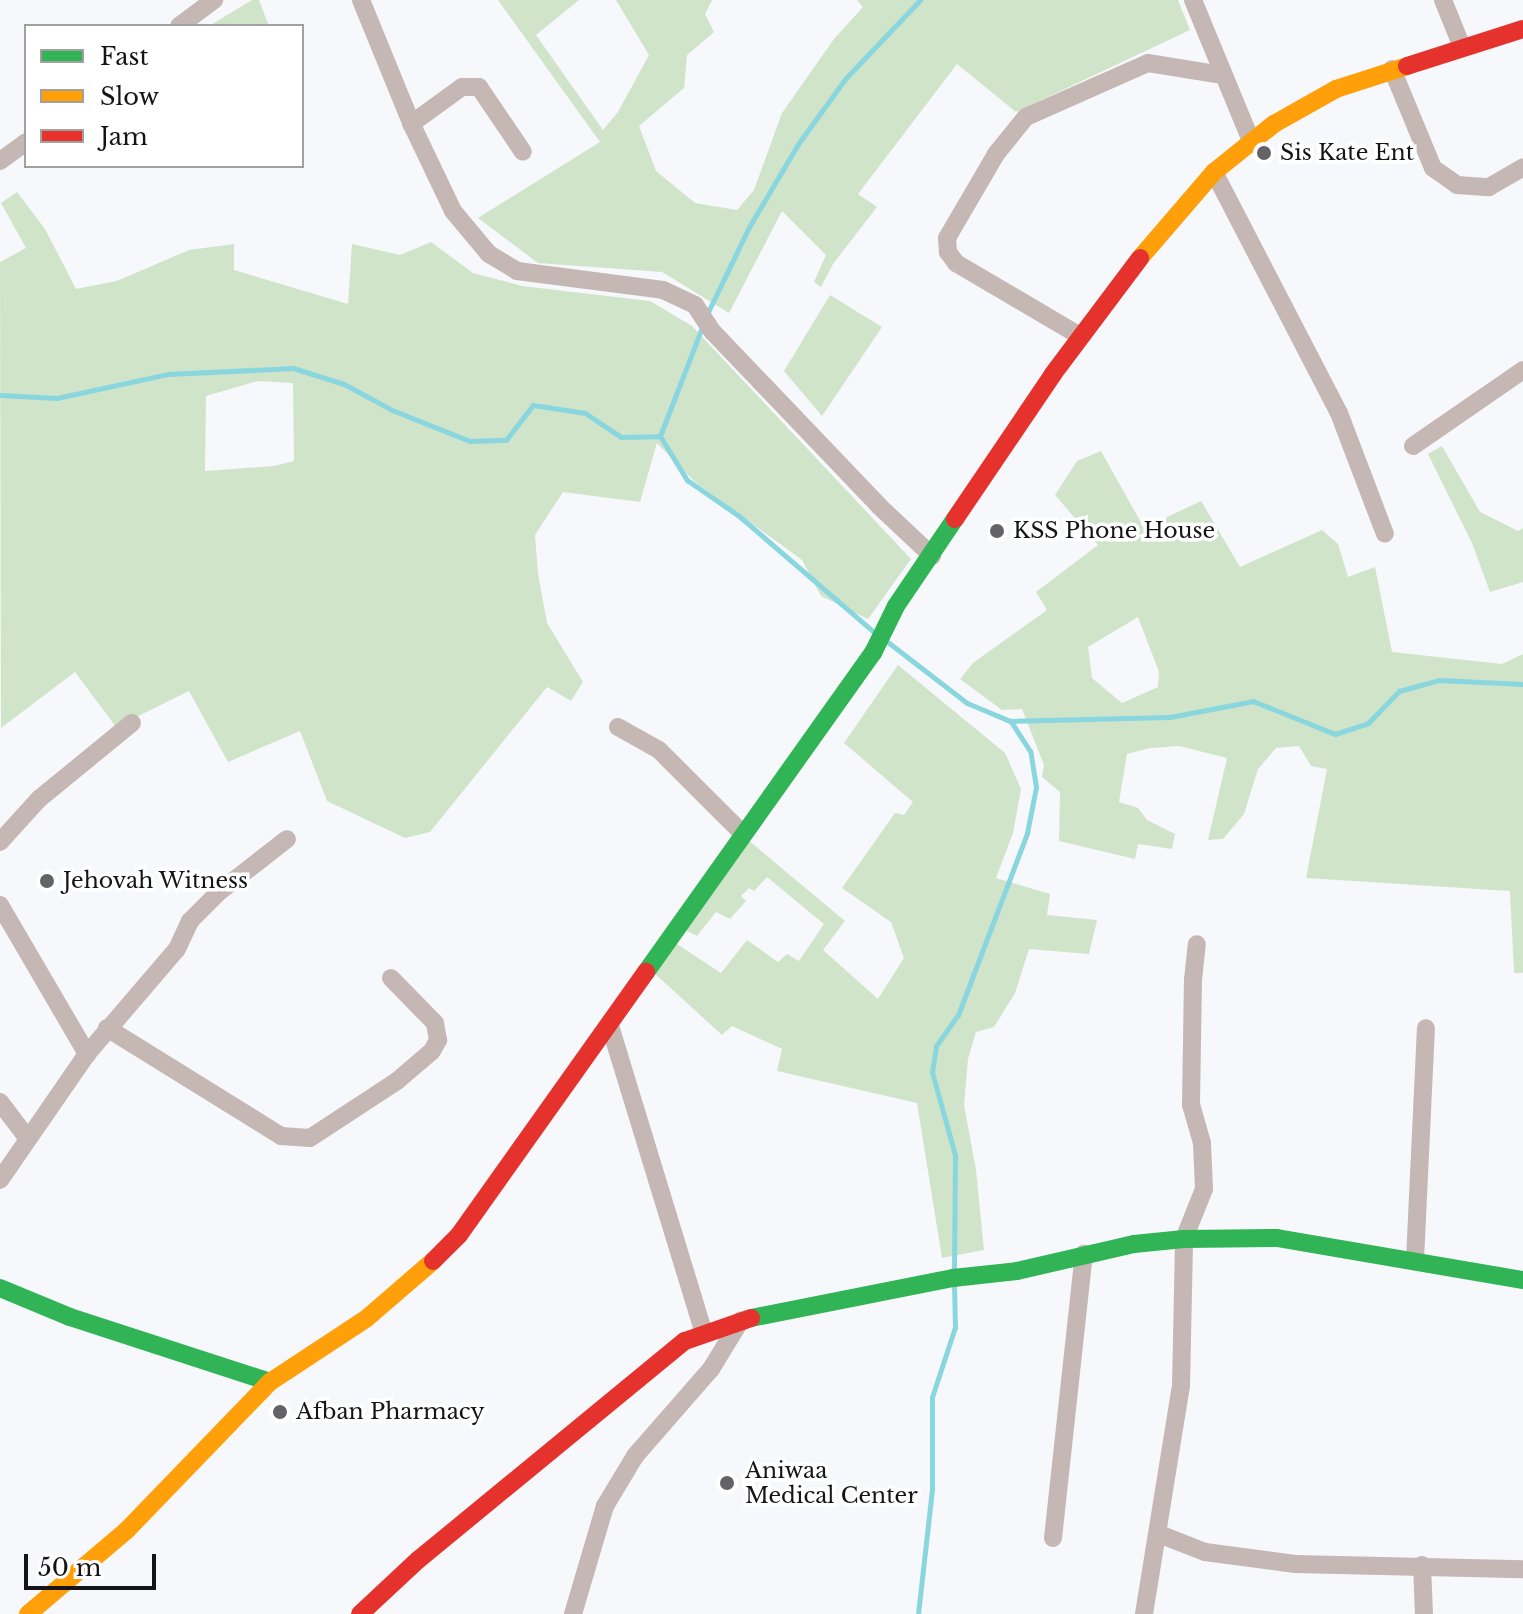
<!DOCTYPE html>
<style>
body{margin:0}
#map{position:relative;width:1523px;height:1614px;overflow:hidden;background:#f6f8fb;font-family:"Libre Baskerville",serif}
div>[style]{position:absolute}
.green>*{inset:0;background:#d0e4ca}
.stream>*{height:5px;margin:-2.5px;padding:0 2.5px;transform-origin:2.5px;border-radius:2.5px;background:#89d6df}
.street>*{height:18px;margin:-9px;padding:0 9px;transform-origin:9px;border-radius:9px;background:#c5b7b4}
.fast>*{height:18px;margin:-9px;padding:0 9px;transform-origin:9px;border-radius:9px;background:#30b455}
.slow>*{height:18px;margin:-9px;padding:0 9px;transform-origin:9px;border-radius:9px;background:#ff9f0a}
.jam>*{height:18px;margin:-9px;padding:0 9px;transform-origin:9px;border-radius:9px;background:#e5322d}
.dots>*{width:22px;height:22px;translate:-50% -50%;box-sizing:border-box;border:4px solid #fff;border-radius:50%}
span{translate:-50% -50%;white-space:nowrap;text-align:center;line-height:1.15;-webkit-text-stroke:7px #fff;paint-order:stroke}
.poi-label{font-size:22px;color:#151517}
.left{translate:0 -50%;text-align:left}
.legend{position:absolute;left:24px;top:24px;width:280px;height:144px;box-sizing:border-box;background:#fff;border:2px solid #a1a1a2;margin:0;padding:10px 14px;list-style:none;font-size:24px;color:#151517}
.legend li{display:flex;align-items:center;gap:16px;height:40px}
.legend b{width:40px;border:2px solid #a1a1a2}
.scale{position:absolute;left:24px;top:1554px;width:132px;height:36px;box-sizing:border-box;border:4px solid #151517;border-top:0;padding-left:10px;font-size:24px;line-height:28px;white-space:nowrap;color:#151517;-webkit-text-stroke:6px #fff;paint-order:stroke}
</style>
<div id="map">
<div class="green">
<div style="clip-path:polygon(252px 0,259px 0,269px 26px,209px 26px)"></div>
<div style="clip-path:polygon(498px 0,579px 0,536px 35px,603px 130px,618px 112px,649px 55px,616px 0,712px 0,705px 14px,714px 32px,687px 55px,684px 88px,639px 126px,656px 171px,695px 203px,737px 210px,754px 190px,782px 113px,834px 39px,863px 7px,857px 0,1178px 0,1190px 30px,1016px 112px,957px 64px,858px 194px,877px 207px,833px 264px,821px 287px,814px 282px,826px 255px,782px 211px,729px 313px,662px 272px,538px 263px,478px 218px,600px 142px)"></div>
<div style="clip-path:polygon(evenodd,17px 192px,45px 229px,76px 289px,117px 281px,189px 250px,234px 244px,234px 270px,348px 304px,352px 244px,400px 255px,431px 242px,473px 273px,522px 286px,650px 301px,692px 326px,911px 559px,868px 619px,821px 596px,802px 560px,695px 482px,657px 443px,640px 502px,563px 492px,535px 535px,538px 574px,547px 623px,583px 682px,571px 701px,547px 687px,430px 832px,405px 838px,327px 801px,300px 731px,228px 762px,189px 691px,116px 727px,75px 672px,1px 728px,0 262px,26px 248px,1px 203px,17px 192px,258px 381px,293px 383px,294px 461px,274px 466px,205px 471px,206px 396px,258px 381px)"></div>
<div style="clip-path:polygon(830px 295px,882px 327px,822px 416px,784px 371px)"></div>
<div style="clip-path:polygon(1442px 446px,1480px 512px,1518px 531px,1523px 528px,1523px 582px,1490px 592px,1472px 543px,1428px 454px)"></div>
<div style="clip-path:polygon(evenodd,1101px 451px,1144px 528px,1201px 501px,1240px 567px,1322px 530px,1338px 544px,1348px 577px,1375px 567px,1392px 652px,1502px 664px,1523px 654px,1523px 973px,1514px 973px,1510px 891px,1306px 878px,1327px 769px,1311px 766px,1299px 746px,1276px 748px,1258px 769px,1244px 814px,1223px 839px,1208px 840px,1227px 758px,1179px 746px,1150px 748px,1127px 754px,1119px 802px,1138px 808px,1147px 820px,1175px 834px,1172px 849px,1138px 844px,1135px 859px,1059px 841px,1060px 792px,1042px 777px,1044px 765px,1022px 709px,1002px 710px,960px 679px,973px 663px,1047px 610px,1036px 592px,1098px 545px,1055px 495px,1077px 461px,1101px 451px,1138px 617px,1159px 672px,1158px 687px,1122px 703px,1092px 678px,1088px 647px,1138px 617px)"></div>
<div style="clip-path:polygon(898px 665px,1005px 753px,1021px 789px,1013px 833px,996px 878px,1050px 894px,1047px 915px,1097px 920px,1089px 954px,1029px 949px,1015px 993px,994px 1027px,976px 1032px,968px 1059px,964px 1105px,976px 1170px,984px 1250px,942px 1258px,917px 1103px,777px 1071px,782px 1049px,732px 1026px,722px 1035px,653px 972px,674px 942px,721px 973px,747px 940px,778px 962px,787px 954px,799px 961px,824px 924px,767px 877px,754px 891px,749px 888px,741px 896px,746px 901px,730px 919px,716px 912px,697px 936px,683px 929px,748px 840px,845px 921px,823px 950px,878px 999px,904px 958px,891px 922px,842px 888px,895px 813px,904px 815px,913px 802px,844px 743px)"></div>
</div>
<div class="stream">
<div style="left:707px;top:314px;width:97px;rotate:-64.2deg"></div>
<div style="left:749px;top:227px;width:96px;rotate:-59.4deg"></div>
<div style="left:798px;top:144px;width:80px;rotate:-54.1deg"></div>
<div style="left:845px;top:79px;width:109px;rotate:-46.5deg"></div>
<div style="left:0;top:395px;width:57px;rotate:3deg"></div>
<div style="left:57px;top:398px;width:114px;rotate:-12.2deg"></div>
<div style="left:168px;top:374px;width:125px;rotate:-2.7deg"></div>
<div style="left:293px;top:368px;width:53px;rotate:17.4deg"></div>
<div style="left:344px;top:384px;width:55px;rotate:28.4deg"></div>
<div style="left:392px;top:410px;width:84px;rotate:21.7deg"></div>
<div style="left:470px;top:441px;width:36px;rotate:-2deg"></div>
<div style="left:506px;top:440px;width:44px;rotate:-52.4deg"></div>
<div style="left:533px;top:405px;width:53px;rotate:8.7deg"></div>
<div style="left:585px;top:413px;width:43px;rotate:33.7deg"></div>
<div style="left:621px;top:437px;width:39px;rotate:-1deg"></div>
<div style="left:660px;top:436px;width:52px;rotate:58.5deg"></div>
<div style="left:687px;top:480px;width:63px;rotate:34.7deg"></div>
<div style="left:739px;top:516px;width:178px;rotate:40.7deg"></div>
<div style="left:660px;top:436px;width:117px;rotate:-68.9deg"></div>
<div style="left:889px;top:643px;width:98px;rotate:37.6deg"></div>
<div style="left:967px;top:703px;width:47px;rotate:22.7deg"></div>
<div style="left:1010px;top:721px;width:160px;rotate:-1.4deg"></div>
<div style="left:1170px;top:717px;width:85px;rotate:-10.9deg"></div>
<div style="left:1253px;top:701px;width:88px;rotate:21.9deg"></div>
<div style="left:1335px;top:734px;width:35px;rotate:-18deg"></div>
<div style="left:1368px;top:723px;width:45px;rotate:-45.9deg"></div>
<div style="left:1399px;top:691px;width:41px;rotate:-15.4deg"></div>
<div style="left:1439px;top:680px;width:84px;rotate:2.7deg"></div>
<div style="left:954px;top:1269px;width:114px;rotate:-89.5deg"></div>
<div style="left:955px;top:1155px;width:86px;rotate:-105.5deg"></div>
<div style="left:932px;top:1072px;width:26px;rotate:-81deg"></div>
<div style="left:936px;top:1046px;width:38px;rotate:-55deg"></div>
<div style="left:958px;top:1015px;width:195px;rotate:-69.2deg"></div>
<div style="left:1027px;top:833px;width:47px;rotate:-78.9deg"></div>
<div style="left:1036px;top:787px;width:36px;rotate:-99deg"></div>
<div style="left:1030px;top:751px;width:35px;rotate:-123deg"></div>
<div style="left:918px;top:1614px;width:125px;rotate:-83.6deg"></div>
<div style="left:932px;top:1490px;width:93px;rotate:-90deg"></div>
<div style="left:932px;top:1397px;width:74px;rotate:-71.8deg"></div>
<div style="left:955px;top:1327px;width:40px;rotate:-91.4deg"></div>
</div>
<div class="street">
<div style="left:361px;top:0;width:135px;rotate:67.8deg"></div>
<div style="left:412px;top:125px;width:95px;rotate:64.5deg"></div>
<div style="left:453px;top:211px;width:56px;rotate:50.1deg"></div>
<div style="left:489px;top:254px;width:33px;rotate:31deg"></div>
<div style="left:517px;top:271px;width:147px;rotate:7.4deg"></div>
<div style="left:663px;top:290px;width:35px;rotate:25deg"></div>
<div style="left:695px;top:305px;width:31px;rotate:57deg"></div>
<div style="left:712px;top:331px;width:242px;rotate:46.3deg"></div>
<div style="left:879px;top:506px;width:73px;rotate:43.3deg"></div>
<div style="left:1193px;top:0;width:152px;rotate:67.6deg"></div>
<div style="left:1443px;top:0;width:51px;rotate:68deg"></div>
<div style="left:179px;top:26px;width:44px;rotate:-36.6deg"></div>
<div style="left:1392px;top:69px;width:107px;rotate:67.5deg"></div>
<div style="left:1433px;top:168px;width:29px;rotate:35deg"></div>
<div style="left:1457px;top:185px;width:32px;rotate:4deg"></div>
<div style="left:1489px;top:187px;width:39px;rotate:-30deg"></div>
<div style="left:411px;top:124px;width:63px;rotate:-36deg"></div>
<div style="left:462px;top:87px;width:17px"></div>
<div style="left:479px;top:87px;width:78px;rotate:55.9deg"></div>
<div style="left:0;top:161px;width:32px;rotate:-36deg"></div>
<div style="left:1214px;top:172px;width:271px;rotate:62.6deg"></div>
<div style="left:1339px;top:413px;width:129px;rotate:69.2deg"></div>
<div style="left:1080px;top:336px;width:144px;rotate:-149.5deg"></div>
<div style="left:956px;top:263px;width:14px;rotate:-126deg"></div>
<div style="left:948px;top:252px;width:14px;rotate:-94deg"></div>
<div style="left:947px;top:238px;width:97px;rotate:-59.7deg"></div>
<div style="left:996px;top:154px;width:48px;rotate:-51deg"></div>
<div style="left:1026px;top:117px;width:133px;rotate:-23.9deg"></div>
<div style="left:1148px;top:63px;width:76px;rotate:9.1deg"></div>
<div style="left:1413px;top:446px;width:134px;rotate:-34.6deg"></div>
<div style="left:618px;top:727px;width:47px;rotate:29.3deg"></div>
<div style="left:659px;top:750px;width:117px;rotate:45deg"></div>
<div style="left:0;top:842px;width:58px;rotate:-47.8deg"></div>
<div style="left:39px;top:799px;width:120px;rotate:-39.3deg"></div>
<div style="left:0;top:905px;width:173px;rotate:59.7deg"></div>
<div style="left:610px;top:1026px;width:319px;rotate:73deg"></div>
<div style="left:107px;top:1028px;width:205px;rotate:31.8deg"></div>
<div style="left:281px;top:1136px;width:29px;rotate:4deg"></div>
<div style="left:310px;top:1138px;width:104px;rotate:-33.2deg"></div>
<div style="left:397px;top:1081px;width:46px;rotate:-40.6deg"></div>
<div style="left:432px;top:1051px;width:13px;rotate:-61deg"></div>
<div style="left:438px;top:1040px;width:17px;rotate:-100deg"></div>
<div style="left:435px;top:1023px;width:63px;rotate:-134.4deg"></div>
<div style="left:0;top:1102px;width:46px;rotate:52.9deg"></div>
<div style="left:0;top:1180px;width:153px;rotate:-55.4deg"></div>
<div style="left:87px;top:1054px;width:138px;rotate:-49.4deg"></div>
<div style="left:177px;top:949px;width:31px;rotate:-65deg"></div>
<div style="left:190px;top:921px;width:41px;rotate:-45deg"></div>
<div style="left:219px;top:892px;width:86px;rotate:-37.9deg"></div>
<div style="left:1415px;top:1260px;width:232px;rotate:-87.3deg"></div>
<div style="left:1159px;top:1534px;width:49px;rotate:21.4deg"></div>
<div style="left:1205px;top:1552px;width:91px;rotate:7.6deg"></div>
<div style="left:1295px;top:1564px;width:228px;rotate:1.3deg"></div>
<div style="left:1053px;top:1538px;width:286px;rotate:-83.8deg"></div>
<div style="left:1422px;top:1565px;width:49px;rotate:87.7deg"></div>
<div style="left:573px;top:1614px;width:113px;rotate:-73.5deg"></div>
<div style="left:605px;top:1506px;width:58px;rotate:-59deg"></div>
<div style="left:635px;top:1456px;width:116px;rotate:-48.9deg"></div>
<div style="left:711px;top:1369px;width:57px;rotate:-58.5deg"></div>
<div style="left:1144px;top:1614px;width:231px;rotate:-80.8deg"></div>
<div style="left:1181px;top:1386px;width:147px;rotate:-88.8deg"></div>
<div style="left:1184px;top:1239px;width:54px;rotate:-68.2deg"></div>
<div style="left:1204px;top:1189px;width:46px;rotate:-92.5deg"></div>
<div style="left:1202px;top:1143px;width:40px;rotate:-106deg"></div>
<div style="left:1191px;top:1105px;width:125px;rotate:-89.1deg"></div>
<div style="left:1193px;top:980px;width:36px;rotate:-84deg"></div>
</div>
<div class="fast">
<div style="left:646px;top:972px;width:392px;rotate:-54.6deg"></div>
<div style="left:873px;top:653px;width:52px;rotate:-63.9deg"></div>
<div style="left:896px;top:606px;width:105px;rotate:-55.9deg"></div>
<div style="left:0;top:1288px;width:76px;rotate:22.5deg"></div>
<div style="left:70px;top:1317px;width:210px;rotate:18deg"></div>
<div style="left:751px;top:1318px;width:206px;rotate:-11.2deg"></div>
<div style="left:953px;top:1278px;width:64px;rotate:-6.2deg"></div>
<div style="left:1017px;top:1271px;width:120px;rotate:-13deg"></div>
<div style="left:1134px;top:1244px;width:50px;rotate:-5.7deg"></div>
<div style="left:1184px;top:1239px;width:93px;rotate:-0.6deg"></div>
<div style="left:1277px;top:1238px;width:250px;rotate:9.7deg"></div>
</div>
<div class="slow">
<div style="left:1140px;top:258px;width:113px;rotate:-49.3deg"></div>
<div style="left:1214px;top:172px;width:77px;rotate:-38.7deg"></div>
<div style="left:1274px;top:124px;width:71px;rotate:-29.4deg"></div>
<div style="left:1336px;top:89px;width:75px;rotate:-17.9deg"></div>
<div style="left:28px;top:1614px;width:130px;rotate:-40.3deg"></div>
<div style="left:127px;top:1530px;width:206px;rotate:-46deg"></div>
<div style="left:270px;top:1382px;width:116px;rotate:-33.4deg"></div>
<div style="left:367px;top:1318px;width:87px;rotate:-40.8deg"></div>
</div>
<div class="jam">
<div style="left:1407px;top:66px;width:122px;rotate:-17.7deg"></div>
<div style="left:955px;top:519px;width:175px;rotate:-55.9deg"></div>
<div style="left:1053px;top:374px;width:145px;rotate:-53.1deg"></div>
<div style="left:433px;top:1261px;width:37px;rotate:-45deg"></div>
<div style="left:459px;top:1235px;width:323px;rotate:-54.6deg"></div>
<div style="left:360px;top:1614px;width:79px;rotate:-43deg"></div>
<div style="left:418px;top:1560px;width:345px;rotate:-39.4deg"></div>
<div style="left:685px;top:1341px;width:70px;rotate:-19.2deg"></div>
</div>
<div class="dots">
<div style="left:1264px;top:153px;background:#646467"></div>
<div style="left:997px;top:531px;background:#646467"></div>
<div style="left:47px;top:881px;background:#646467"></div>
<div style="left:280px;top:1412px;background:#646467"></div>
<div style="left:727px;top:1483px;background:#646467"></div>
</div>
<div class="poi-label">
<span class="left" style="left:1280px;top:153px">Sis Kate Ent</span>
<span class="left" style="left:1013px;top:531px">KSS Phone House</span>
<span class="left" style="left:63px;top:881px">Jehovah Witness</span>
<span class="left" style="left:296px;top:1412px">Afban Pharmacy</span>
<span class="left" style="left:745px;top:1483px">Aniwaa<br>Medical Center</span>
</div>
<ul class="legend">
<li><b style="height:10px;background:#30b455"></b>Fast</li>
<li><b style="height:10px;background:#ff9f0a"></b>Slow</li>
<li><b style="height:10px;background:#e5322d"></b>Jam</li>
</ul>
<div class="scale">50 m</div>
</div>
